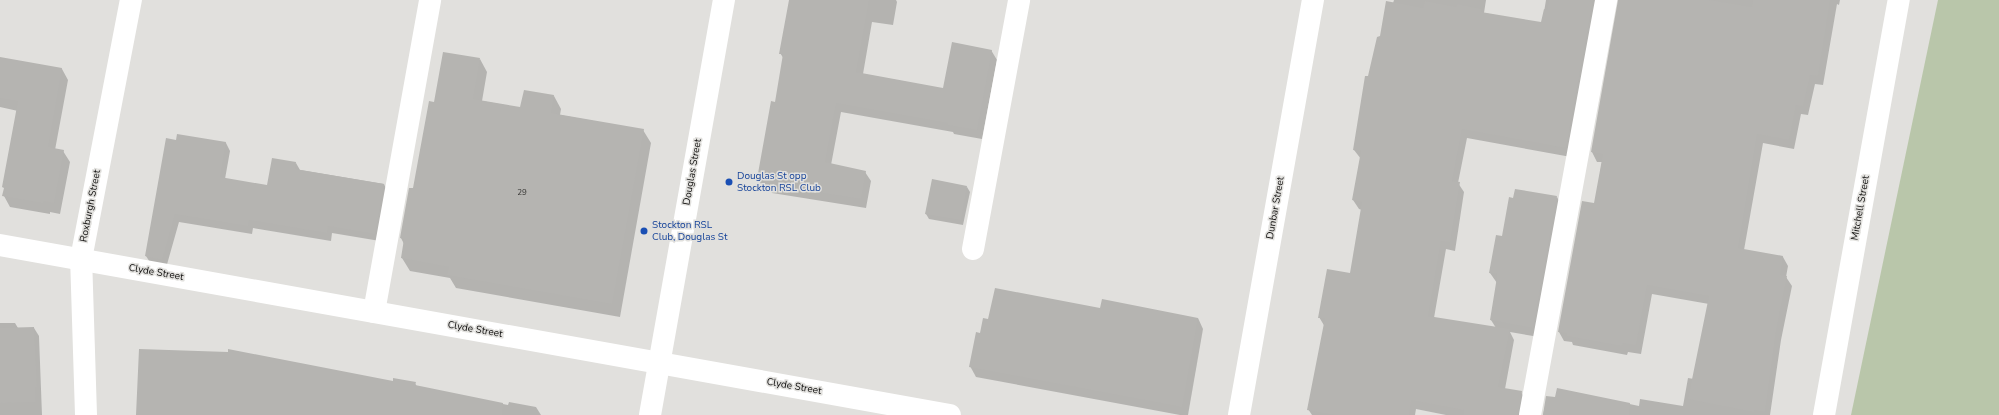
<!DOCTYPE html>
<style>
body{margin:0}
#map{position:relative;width:1999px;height:415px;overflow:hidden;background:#e1e0dd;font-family:"Nunito Sans",sans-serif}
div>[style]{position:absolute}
.green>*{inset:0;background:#b9c6aa}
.shadow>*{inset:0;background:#0003}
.building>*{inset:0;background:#b5b4b1}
.minor>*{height:22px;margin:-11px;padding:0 11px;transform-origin:11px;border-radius:11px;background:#fff}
.dots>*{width:11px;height:11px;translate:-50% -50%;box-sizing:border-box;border:2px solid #e1e0dd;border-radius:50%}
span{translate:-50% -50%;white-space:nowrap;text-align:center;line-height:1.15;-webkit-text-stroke:3px #e1e0dd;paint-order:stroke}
.number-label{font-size:8px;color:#373634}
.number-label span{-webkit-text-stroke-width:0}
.street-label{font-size:10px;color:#0d0c0b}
.transit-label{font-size:10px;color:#164399}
.left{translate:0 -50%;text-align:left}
</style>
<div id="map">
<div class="green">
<div style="clip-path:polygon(1938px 0,1999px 0,1999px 415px,1851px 415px)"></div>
</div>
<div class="shadow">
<div style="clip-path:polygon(792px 0,896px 0,897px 2px,893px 25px,872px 22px,863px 74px,944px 89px,991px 50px,997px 60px,982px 139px,954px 134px,953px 132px,841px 112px,831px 165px,865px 172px,871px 181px,866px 208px,772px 193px,770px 189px,763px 188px,758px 178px,776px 103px,784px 59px,780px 53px)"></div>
<div style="clip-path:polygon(1394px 0,1486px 0,1484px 13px,1542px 24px,1546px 0,1603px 0,1571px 157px,1467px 138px,1458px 183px,1464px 192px,1455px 251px,1446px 249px,1434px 318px,1496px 328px,1491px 320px,1497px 283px,1490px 273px,1503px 237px,1557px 197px,1562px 207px,1539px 337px,1510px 332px,1514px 340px,1505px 389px,1521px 392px,1526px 401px,1525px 415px,1446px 415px,1416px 409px,1415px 415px,1312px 415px,1308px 409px,1325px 327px,1319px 317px,1351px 274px,1362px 210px,1359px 209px,1353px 200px,1361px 159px,1354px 150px,1369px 78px)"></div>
<div style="clip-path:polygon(1619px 0,1840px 0,1839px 5px,1837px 4px,1823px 85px,1815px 84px,1808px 115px,1801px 114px,1794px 149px,1763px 143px,1744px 250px,1783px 257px,1788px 266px,1786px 277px,1792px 286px,1781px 340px,1770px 415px,1543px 415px,1547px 397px,1556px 399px,1558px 389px,1639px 406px,1640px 399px,1683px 406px,1688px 378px,1694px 379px,1709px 304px,1652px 294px,1641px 354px,1628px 352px,1627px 355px,1573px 345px,1572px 342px,1564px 341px,1559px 332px,1595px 204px,1602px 162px,1597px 162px,1592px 152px)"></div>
<div style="clip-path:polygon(0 58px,62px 69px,68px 80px,55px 150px,63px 151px,70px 162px,60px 214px,50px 212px,50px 214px,10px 207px,4px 196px,18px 111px,0 107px)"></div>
<div style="clip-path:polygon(480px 59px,487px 72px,482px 101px,521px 108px,554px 96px,561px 109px,560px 115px,643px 130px,651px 143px,620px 317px,456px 288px,450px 278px,410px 271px,402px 258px,404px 244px,401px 238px,435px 103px)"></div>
<div style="clip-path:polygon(176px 141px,226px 143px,230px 151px,225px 179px,268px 187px,296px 163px,300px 170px,384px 184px,388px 193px,380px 241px,332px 233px,331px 241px,253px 228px,252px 234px,179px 222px,166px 268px,151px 264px,146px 256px)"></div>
<div style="clip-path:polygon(967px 187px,970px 192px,963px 225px,929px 219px,926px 214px)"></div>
<div style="clip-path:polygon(1198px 318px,1203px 329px,1188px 415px,1180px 415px,976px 377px,970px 366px,981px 335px,989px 320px)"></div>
<div style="clip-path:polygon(0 323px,15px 323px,18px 328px,34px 328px,39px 336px,42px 415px,0 415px)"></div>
<div style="clip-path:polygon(394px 382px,415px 383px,417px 387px,508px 405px,509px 402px,536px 407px,541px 415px,138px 415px)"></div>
</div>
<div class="building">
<div style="clip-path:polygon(789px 0,869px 0,856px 72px,943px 88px,952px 42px,992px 50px,977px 130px,948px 125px,948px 123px,836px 103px,825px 162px,866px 171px,861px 199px,766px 184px,766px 180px,757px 179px,771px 101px,775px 102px,783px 54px,779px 54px)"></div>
<div style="clip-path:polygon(1549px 0,1593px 0,1566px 148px,1462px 129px,1452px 181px,1460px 182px,1450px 242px,1441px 241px,1428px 316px,1510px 329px,1498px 387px,1522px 391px,1518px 415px,1463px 415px,1464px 410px,1411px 400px,1409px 415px,1335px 415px,1307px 410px,1325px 318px,1318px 318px,1327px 269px,1350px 273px,1362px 202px,1352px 200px,1361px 151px,1353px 150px,1365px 76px,1368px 76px,1377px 37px,1380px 36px,1386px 1px,1423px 8px,1425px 1px,1456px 7px,1457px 4px,1481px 9px,1481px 12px,1541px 22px,1544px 9px,1547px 10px)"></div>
<div style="clip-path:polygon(1618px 0,1709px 0,1752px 7px,1753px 0,1830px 0,1818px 76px,1810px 75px,1803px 106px,1796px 105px,1789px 140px,1757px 134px,1738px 248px,1783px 256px,1780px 275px,1787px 276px,1776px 330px,1765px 412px,1754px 410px,1754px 412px,1688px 399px,1709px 296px,1647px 285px,1636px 345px,1623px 343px,1622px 346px,1567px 336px,1567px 333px,1558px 332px,1582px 201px,1594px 203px,1603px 154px,1591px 152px)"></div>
<div style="clip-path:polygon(443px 52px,480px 58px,473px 99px,520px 107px,524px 90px,554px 95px,551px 113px,644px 129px,612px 304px,447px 275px,449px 267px,401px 258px,404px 239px,400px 238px,409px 188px,413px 188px,429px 101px,434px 102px)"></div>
<div style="clip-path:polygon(0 57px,62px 68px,48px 147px,64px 150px,54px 203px,44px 201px,43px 203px,2px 196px,4px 188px,2px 187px,18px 101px,0 98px)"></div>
<div style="clip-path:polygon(177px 134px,226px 142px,220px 177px,267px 185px,272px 158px,296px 162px,295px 169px,384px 184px,375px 234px,328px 226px,327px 233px,249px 220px,248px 226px,175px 214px,162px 260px,145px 256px,166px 138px,176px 140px)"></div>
<div style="clip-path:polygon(932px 179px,967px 186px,961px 220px,925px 214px)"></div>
<div style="clip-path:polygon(1515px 189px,1557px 196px,1533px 328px,1490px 320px,1497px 277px,1497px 274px,1489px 273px,1496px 235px,1502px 236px,1509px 197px,1513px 198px)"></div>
<div style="clip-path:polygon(995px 288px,1100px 308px,1102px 299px,1198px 318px,1182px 407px,969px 367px,976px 332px,980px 333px,983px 318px,988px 319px)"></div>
<div style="clip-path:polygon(34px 327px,37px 387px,35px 387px,36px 402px,0 403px,0 328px)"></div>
<div style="clip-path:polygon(139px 349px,228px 352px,228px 349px,393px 381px,393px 378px,416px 382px,415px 385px,503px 403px,502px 415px,136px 415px)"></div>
<div style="clip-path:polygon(1557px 388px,1630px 403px,1629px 415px,1543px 415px,1546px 396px,1555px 397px)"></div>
</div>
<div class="minor">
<div style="left:0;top:245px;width:965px;rotate:10.15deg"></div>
<div style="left:973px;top:249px;width:253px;rotate:-79.5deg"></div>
<div style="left:374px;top:312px;width:317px;rotate:-79.8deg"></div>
<div style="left:86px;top:415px;width:156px;rotate:-91.8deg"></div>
<div style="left:81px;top:259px;width:264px;rotate:-79.1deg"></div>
<div style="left:650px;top:415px;width:422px;rotate:-79.9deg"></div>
<div style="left:1239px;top:415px;width:422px;rotate:-79.9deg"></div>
<div style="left:1530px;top:415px;width:422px;rotate:-79.6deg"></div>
<div style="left:1824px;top:415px;width:422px;rotate:-79.8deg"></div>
</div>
<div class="dots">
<div style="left:729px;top:182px;background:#1a4fb4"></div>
<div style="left:644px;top:231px;background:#1a4fb4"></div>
</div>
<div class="number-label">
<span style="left:522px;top:193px">29</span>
</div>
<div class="street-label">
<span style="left:693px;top:172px;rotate:-80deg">Douglas Street</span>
<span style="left:91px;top:206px;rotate:-79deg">Roxburgh Street</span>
<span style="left:1276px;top:208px;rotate:-80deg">Dunbar Street</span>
<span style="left:1861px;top:208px;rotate:-80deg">Mitchell Street</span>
<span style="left:156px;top:273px;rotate:10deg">Clyde Street</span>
<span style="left:475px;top:330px;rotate:10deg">Clyde Street</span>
<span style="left:794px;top:387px;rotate:10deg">Clyde Street</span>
</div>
<div class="transit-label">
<span class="left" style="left:737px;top:182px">Douglas St opp<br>Stockton RSL Club</span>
<span class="left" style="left:652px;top:231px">Stockton RSL<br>Club, Douglas St</span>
</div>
</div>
